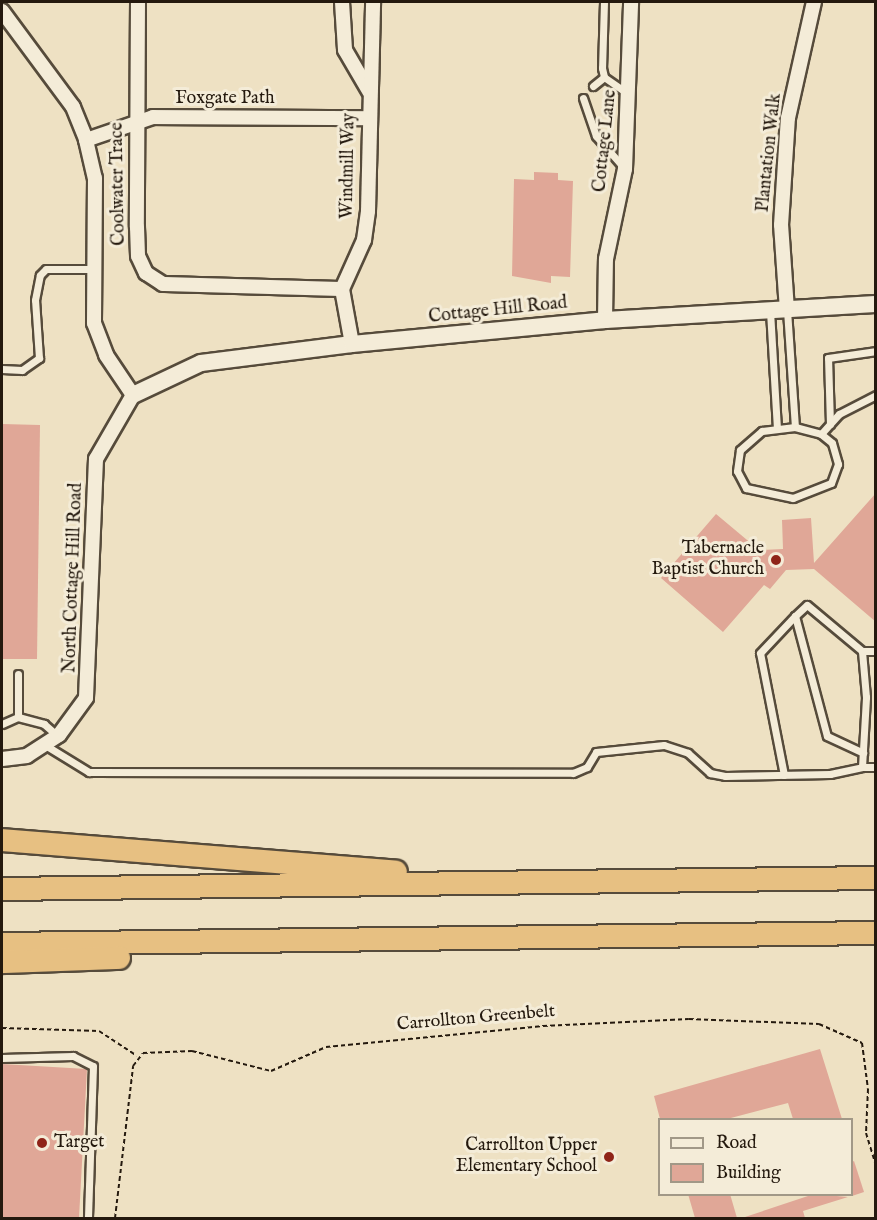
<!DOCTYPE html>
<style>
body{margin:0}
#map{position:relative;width:877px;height:1220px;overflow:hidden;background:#eee1c3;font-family:"IM FELL English",serif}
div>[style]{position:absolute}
.building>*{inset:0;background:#e0a797}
.path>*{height:2px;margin-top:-1px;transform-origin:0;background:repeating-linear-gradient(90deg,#24190e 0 4.5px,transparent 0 7.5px)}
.roads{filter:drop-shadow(2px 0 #564b3b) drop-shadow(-2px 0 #564b3b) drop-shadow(0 2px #564b3b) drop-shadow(0 -2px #564b3b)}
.service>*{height:7px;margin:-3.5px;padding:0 3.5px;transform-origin:3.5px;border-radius:3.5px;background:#f4ecd8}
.minor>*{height:14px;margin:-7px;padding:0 7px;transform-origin:7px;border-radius:7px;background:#f4ecd8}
.tertiary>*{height:16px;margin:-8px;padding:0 8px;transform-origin:8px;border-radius:8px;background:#f4ecd8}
.trunk>*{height:22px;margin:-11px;padding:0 11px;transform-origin:11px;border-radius:11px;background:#e7c082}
.dots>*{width:16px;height:16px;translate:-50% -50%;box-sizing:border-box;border:3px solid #f4ecd8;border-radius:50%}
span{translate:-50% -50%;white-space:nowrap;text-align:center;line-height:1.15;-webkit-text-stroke:6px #f4ecd8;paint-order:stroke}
.street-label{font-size:18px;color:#24190e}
.poi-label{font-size:18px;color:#24190e}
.right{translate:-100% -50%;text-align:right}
.left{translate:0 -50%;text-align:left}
.frame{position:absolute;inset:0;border:3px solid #24190e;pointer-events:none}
.legend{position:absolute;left:658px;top:1118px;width:195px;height:78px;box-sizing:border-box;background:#f4ecd8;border:2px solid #a19887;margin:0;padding:8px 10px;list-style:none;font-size:18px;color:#24190e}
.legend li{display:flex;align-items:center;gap:12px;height:30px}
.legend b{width:30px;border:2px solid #a19887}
</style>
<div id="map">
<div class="building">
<div style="clip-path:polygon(534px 172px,558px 173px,558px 180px,573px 181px,570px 277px,551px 276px,551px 283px,512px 276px,514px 179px,534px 180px)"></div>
<div style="clip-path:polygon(2px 424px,40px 425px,37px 659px,2px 659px)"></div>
<div style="clip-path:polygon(876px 493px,876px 622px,814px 569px,786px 570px,770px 589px,764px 585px,723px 632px,661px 578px,716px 514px,759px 550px,783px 549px,782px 520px,811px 518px,814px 563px)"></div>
<div style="clip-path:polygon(820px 1049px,842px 1119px,793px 1119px,788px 1103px,727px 1119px,660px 1119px,654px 1096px)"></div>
<div style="clip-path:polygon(2px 1064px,87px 1069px,79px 1218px,2px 1218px)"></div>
<div style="clip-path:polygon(854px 1161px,864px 1192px,852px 1196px,852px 1162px)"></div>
<div style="clip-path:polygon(688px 1194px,730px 1194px,737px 1218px,695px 1218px)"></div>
<div style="clip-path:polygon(814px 1194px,848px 1197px,803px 1211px,805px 1218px,742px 1218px)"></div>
</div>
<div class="path">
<div style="left:2px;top:1028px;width:97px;rotate:1.8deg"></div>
<div style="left:99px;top:1031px;width:45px;rotate:33.3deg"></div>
<div style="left:115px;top:1218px;width:153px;rotate:-83.2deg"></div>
<div style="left:133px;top:1066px;width:16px;rotate:-52deg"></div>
<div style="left:143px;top:1053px;width:49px;rotate:-2.3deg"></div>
<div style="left:192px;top:1051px;width:81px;rotate:14.2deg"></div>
<div style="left:271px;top:1071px;width:60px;rotate:-23.6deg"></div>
<div style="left:326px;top:1047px;width:218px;rotate:-5.5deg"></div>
<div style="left:543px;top:1026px;width:146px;rotate:-2.7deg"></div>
<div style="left:689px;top:1019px;width:130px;rotate:2.2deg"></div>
<div style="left:819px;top:1024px;width:47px;rotate:23.8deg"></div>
<div style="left:862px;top:1043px;width:46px;rotate:82.6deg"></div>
<div style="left:868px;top:1089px;width:44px;rotate:92.6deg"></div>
<div style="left:866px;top:1133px;width:34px;rotate:73deg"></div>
</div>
<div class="roads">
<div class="service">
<div style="left:604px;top:2px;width:66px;rotate:91.7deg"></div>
<div style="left:602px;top:68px;width:9px;rotate:77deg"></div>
<div style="left:604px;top:77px;width:29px;rotate:35deg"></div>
<div style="left:593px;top:86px;width:14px;rotate:-39deg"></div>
<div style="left:583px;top:98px;width:40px;rotate:71.1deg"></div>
<div style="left:596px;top:136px;width:44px;rotate:48.7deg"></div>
<div style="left:787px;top:310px;width:117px;rotate:86.1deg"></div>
<div style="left:770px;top:311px;width:117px;rotate:86.6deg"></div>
<div style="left:2px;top:369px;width:20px;rotate:3deg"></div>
<div style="left:22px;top:370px;width:21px;rotate:-35deg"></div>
<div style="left:39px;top:358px;width:58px;rotate:-93.9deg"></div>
<div style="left:35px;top:300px;width:25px;rotate:-79deg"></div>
<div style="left:40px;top:275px;width:8px;rotate:-45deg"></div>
<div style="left:46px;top:269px;width:49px"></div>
<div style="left:830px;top:424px;width:66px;rotate:-91.7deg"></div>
<div style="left:828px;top:358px;width:49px;rotate:-8.3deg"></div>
<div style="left:795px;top:427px;width:27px;rotate:15deg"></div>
<div style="left:821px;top:434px;width:14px;rotate:39deg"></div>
<div style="left:832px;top:443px;width:22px;rotate:74deg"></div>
<div style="left:838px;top:464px;width:20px;rotate:110deg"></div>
<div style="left:831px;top:483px;width:41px;rotate:158.5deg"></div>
<div style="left:793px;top:498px;width:48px;rotate:-168deg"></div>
<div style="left:746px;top:488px;width:19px;rotate:-118deg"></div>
<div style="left:737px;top:471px;width:21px;rotate:-82deg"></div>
<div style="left:740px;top:450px;width:29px;rotate:-41deg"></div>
<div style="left:762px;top:431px;width:33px;rotate:-7deg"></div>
<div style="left:821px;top:434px;width:27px;rotate:-48deg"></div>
<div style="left:839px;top:414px;width:42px;rotate:-27.2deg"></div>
<div style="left:795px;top:616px;width:16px;rotate:-43deg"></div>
<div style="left:807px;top:605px;width:72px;rotate:39.9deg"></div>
<div style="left:862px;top:651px;width:14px"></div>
<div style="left:18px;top:674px;width:43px;rotate:90deg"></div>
<div style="left:18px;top:717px;width:27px;rotate:15deg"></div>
<div style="left:44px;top:724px;width:18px;rotate:41deg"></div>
<div style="left:2px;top:724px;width:17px;rotate:-24deg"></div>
<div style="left:45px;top:745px;width:52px;rotate:31.5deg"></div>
<div style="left:89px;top:772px;width:484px;rotate:0.1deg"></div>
<div style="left:573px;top:773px;width:15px;rotate:-23deg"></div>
<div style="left:587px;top:767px;width:17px;rotate:-59deg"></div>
<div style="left:596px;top:752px;width:68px;rotate:-5.9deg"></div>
<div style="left:664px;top:745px;width:25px;rotate:18deg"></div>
<div style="left:688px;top:753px;width:30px;rotate:42deg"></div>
<div style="left:710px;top:773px;width:15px;rotate:11deg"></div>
<div style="left:725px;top:776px;width:105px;rotate:-1.1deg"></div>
<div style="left:830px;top:774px;width:33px;rotate:-12deg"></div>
<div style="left:862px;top:767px;width:70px;rotate:-86.7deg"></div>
<div style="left:866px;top:697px;width:46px;rotate:-95deg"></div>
<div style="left:862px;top:767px;width:14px"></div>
<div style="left:784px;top:775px;width:124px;rotate:-101.1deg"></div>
<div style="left:760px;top:653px;width:51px;rotate:-46.6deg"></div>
<div style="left:795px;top:616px;width:124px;rotate:75.1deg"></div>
<div style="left:827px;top:736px;width:40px;rotate:25deg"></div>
<div style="left:2px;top:1058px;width:71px;rotate:-1.6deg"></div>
<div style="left:73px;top:1056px;width:22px;rotate:27deg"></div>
<div style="left:93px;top:1066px;width:152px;rotate:91.9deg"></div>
</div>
<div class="minor">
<div style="left:138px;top:2px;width:225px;rotate:90.3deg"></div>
<div style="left:137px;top:227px;width:29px;rotate:88deg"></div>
<div style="left:138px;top:256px;width:19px;rotate:65deg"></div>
<div style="left:146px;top:273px;width:20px;rotate:33deg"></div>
<div style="left:163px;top:284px;width:179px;rotate:1.6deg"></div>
<div style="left:342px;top:2px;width:48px;rotate:86.4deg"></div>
<div style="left:345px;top:50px;width:48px;rotate:59.7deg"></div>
<div style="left:2px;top:11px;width:119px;rotate:53.5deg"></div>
<div style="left:73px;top:107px;width:35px;rotate:68deg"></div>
<div style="left:86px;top:140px;width:39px;rotate:77deg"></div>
<div style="left:95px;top:178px;width:145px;rotate:90.4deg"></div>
<div style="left:94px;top:323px;width:34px;rotate:69deg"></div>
<div style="left:106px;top:355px;width:48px;rotate:56deg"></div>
<div style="left:133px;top:395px;width:74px;rotate:120deg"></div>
<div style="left:96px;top:459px;width:239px;rotate:92.4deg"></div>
<div style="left:86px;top:698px;width:46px;rotate:126.1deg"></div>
<div style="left:59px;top:735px;width:38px;rotate:147deg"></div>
<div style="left:27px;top:756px;width:25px;rotate:173deg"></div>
<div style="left:86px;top:140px;width:71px;rotate:-18.9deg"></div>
<div style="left:153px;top:117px;width:215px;rotate:0.3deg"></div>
<div style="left:787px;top:310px;width:85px;rotate:-94deg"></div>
<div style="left:781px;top:225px;width:107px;rotate:-86.3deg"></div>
<div style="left:788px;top:118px;width:119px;rotate:-77.4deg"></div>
<div style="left:605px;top:320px;width:61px;rotate:-89.1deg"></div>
<div style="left:606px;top:259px;width:92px;rotate:-78.1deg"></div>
<div style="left:625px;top:169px;width:167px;rotate:-87.9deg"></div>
<div style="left:352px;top:344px;width:56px;rotate:-100.3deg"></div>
<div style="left:342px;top:289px;width:54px;rotate:-65.8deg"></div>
<div style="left:364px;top:240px;width:29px;rotate:-82deg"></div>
<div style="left:368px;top:211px;width:209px;rotate:-88.6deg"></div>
</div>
<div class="tertiary">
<div style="left:133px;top:395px;width:75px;rotate:-25.2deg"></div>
<div style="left:201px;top:363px;width:152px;rotate:-7.2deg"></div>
<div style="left:352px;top:344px;width:254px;rotate:-5.4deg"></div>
<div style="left:605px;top:320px;width:271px;rotate:-3.4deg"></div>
</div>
<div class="trunk">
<div style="left:2px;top:840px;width:395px;rotate:4.6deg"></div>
<div style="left:2px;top:889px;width:874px;rotate:-0.72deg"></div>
<div style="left:2px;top:944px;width:874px;rotate:-0.72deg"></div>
<div style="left:2px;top:962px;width:117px;rotate:-2deg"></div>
</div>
</div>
<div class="dots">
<div style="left:776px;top:560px;background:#8f2418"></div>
<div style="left:42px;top:1143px;background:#8f2418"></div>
<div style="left:609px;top:1157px;background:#8f2418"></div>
</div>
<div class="street-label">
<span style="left:225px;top:99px">Foxgate Path</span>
<span style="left:606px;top:141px;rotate:-84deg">Cottage Lane</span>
<span style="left:770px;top:153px;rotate:-84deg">Plantation Walk</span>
<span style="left:349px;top:166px;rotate:-89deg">Windmill Way</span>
<span style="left:119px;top:184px;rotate:-91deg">Coolwater Trace</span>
<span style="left:498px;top:311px;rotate:-6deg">Cottage Hill Road</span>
<span style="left:74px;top:578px;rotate:-88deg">North Cottage Hill Road</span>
<span style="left:476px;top:1019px;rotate:-5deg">Carrollton Greenbelt</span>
</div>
<div class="poi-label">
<span class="right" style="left:764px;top:560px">Tabernacle<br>Baptist Church</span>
<span class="left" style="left:54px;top:1143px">Target</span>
<span class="right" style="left:597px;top:1157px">Carrollton Upper<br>Elementary School</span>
</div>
<div class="frame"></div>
<ul class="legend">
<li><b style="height:8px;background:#f4ecd8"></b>Road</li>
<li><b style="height:16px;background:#e0a797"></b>Building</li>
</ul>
</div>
